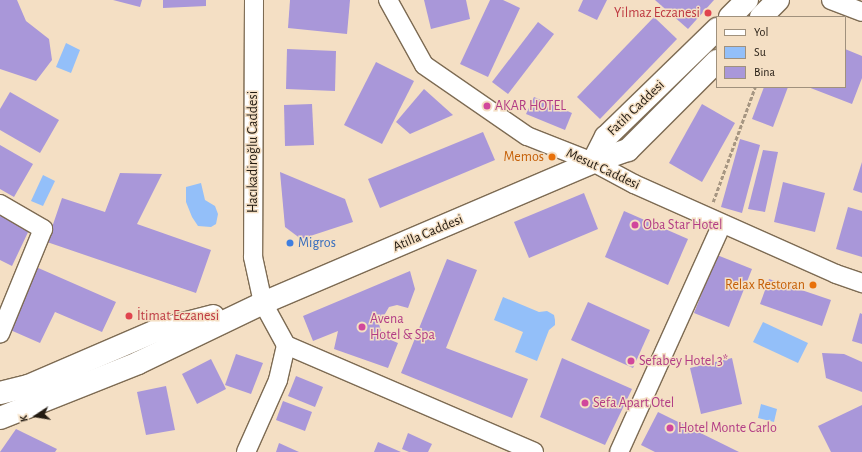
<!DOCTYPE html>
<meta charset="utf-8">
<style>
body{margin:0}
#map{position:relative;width:862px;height:452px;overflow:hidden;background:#f4dfc4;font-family:"Alegreya Sans",sans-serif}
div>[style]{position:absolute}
.water>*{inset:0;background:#93bff9}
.building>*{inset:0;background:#a997d9}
.path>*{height:2.5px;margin-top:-1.25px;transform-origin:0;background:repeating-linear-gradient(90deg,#a69682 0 4px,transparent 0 6px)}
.roads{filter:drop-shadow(1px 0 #7d6b53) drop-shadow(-1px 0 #7d6b53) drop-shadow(0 1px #7d6b53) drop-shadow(0 -1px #7d6b53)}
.minor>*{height:18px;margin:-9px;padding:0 9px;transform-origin:9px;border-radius:9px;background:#fff}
.tertiary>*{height:22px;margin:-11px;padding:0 11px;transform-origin:11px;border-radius:11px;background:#fff}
.dots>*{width:11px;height:11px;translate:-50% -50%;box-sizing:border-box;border:2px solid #f4dfc4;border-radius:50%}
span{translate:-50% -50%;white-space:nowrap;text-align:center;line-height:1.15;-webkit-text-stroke:3px #f4dfc4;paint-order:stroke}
.health-label{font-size:14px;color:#be3a42}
.right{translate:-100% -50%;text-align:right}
.left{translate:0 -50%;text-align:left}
.hotel-label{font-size:14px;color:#b23c85}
.street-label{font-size:14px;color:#231b12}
.food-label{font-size:14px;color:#c56008}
.shop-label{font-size:14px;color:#366cbe}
.legend{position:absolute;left:716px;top:16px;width:130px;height:72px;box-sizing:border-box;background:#f4dfc4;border:1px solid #a0917d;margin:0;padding:5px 7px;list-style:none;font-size:12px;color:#231b12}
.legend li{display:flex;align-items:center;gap:8px;height:20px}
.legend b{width:20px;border:1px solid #a0917d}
.north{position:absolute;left:16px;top:396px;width:40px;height:40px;-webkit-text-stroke:3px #f4dfc4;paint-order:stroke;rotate:258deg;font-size:11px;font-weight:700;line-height:16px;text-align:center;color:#231b12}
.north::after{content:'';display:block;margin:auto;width:14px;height:18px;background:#231b12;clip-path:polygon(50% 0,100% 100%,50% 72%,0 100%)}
</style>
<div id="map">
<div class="water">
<div style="clip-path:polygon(66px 43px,80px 50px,71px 73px,56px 67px)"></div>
<div style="clip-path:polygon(43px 175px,55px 181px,43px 206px,31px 201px)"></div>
<div style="clip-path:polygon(201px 183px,205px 200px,215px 206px,218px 214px,216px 224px,211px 227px,198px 226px,192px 217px,186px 202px,186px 187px)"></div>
<div style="clip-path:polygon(503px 297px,539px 312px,547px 311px,554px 315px,555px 320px,555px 325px,549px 330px,537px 361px,515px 352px,523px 332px,494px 320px)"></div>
<div style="clip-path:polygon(763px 322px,808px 343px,798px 363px,753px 342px)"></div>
<div style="clip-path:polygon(761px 404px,777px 409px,774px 422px,758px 418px)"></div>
</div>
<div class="building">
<div style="clip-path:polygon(0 0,17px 0,26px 21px,49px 39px,52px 60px,36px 81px,0 69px)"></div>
<div style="clip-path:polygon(113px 0,142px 0,140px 7px)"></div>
<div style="clip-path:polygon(163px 0,206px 0,206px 6px,163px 8px)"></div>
<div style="clip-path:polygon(290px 0,350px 0,347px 34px,288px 28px)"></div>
<div style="clip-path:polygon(424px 0,466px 0,470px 19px,431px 29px)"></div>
<div style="clip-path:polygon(490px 0,503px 0,520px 8px,488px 77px,460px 64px)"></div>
<div style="clip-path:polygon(583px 0,607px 0,597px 20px,578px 11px)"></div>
<div style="clip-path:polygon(655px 0,714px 0,688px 29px)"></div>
<div style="clip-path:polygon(654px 17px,677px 39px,600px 119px,577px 97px)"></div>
<div style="clip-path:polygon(538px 22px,554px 34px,508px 94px,492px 82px)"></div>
<div style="clip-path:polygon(287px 49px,336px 51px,335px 91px,286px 89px)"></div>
<div style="clip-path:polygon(845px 49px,862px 56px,862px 78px,852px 104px,808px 87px,845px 87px)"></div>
<div style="clip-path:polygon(376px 62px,414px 81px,382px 144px,344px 125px)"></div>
<div style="clip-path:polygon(764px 87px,788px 87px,773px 127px,752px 119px)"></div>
<div style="clip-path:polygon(424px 89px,453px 115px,410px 134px,396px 122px)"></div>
<div style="clip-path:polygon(10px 92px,59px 120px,40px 153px,0 130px,0 109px)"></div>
<div style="clip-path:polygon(534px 97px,572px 113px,565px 130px,526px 114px)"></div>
<div style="clip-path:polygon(312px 104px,314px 145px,285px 146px,284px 105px)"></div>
<div style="clip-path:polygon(702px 104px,735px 123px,702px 182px,669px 163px)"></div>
<div style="clip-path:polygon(483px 132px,495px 160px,380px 208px,368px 179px)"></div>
<div style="clip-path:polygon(740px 139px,760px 145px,742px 213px,721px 207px)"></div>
<div style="clip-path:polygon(0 145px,33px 164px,14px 197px,0 189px)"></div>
<div style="clip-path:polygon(763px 150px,778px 152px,765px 212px,748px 209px)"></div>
<div style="clip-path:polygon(862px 162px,862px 193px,853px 190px)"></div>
<div style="clip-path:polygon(280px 172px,345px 199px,353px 222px,301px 239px,285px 227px)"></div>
<div style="clip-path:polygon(120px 173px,162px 174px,137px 224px,211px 250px,196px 293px,47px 242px,62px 198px,105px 212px)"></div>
<div style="clip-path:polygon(783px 182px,825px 193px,815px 232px,774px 222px)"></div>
<div style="clip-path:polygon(584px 193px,598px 229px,529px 258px,514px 222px)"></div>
<div style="clip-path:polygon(848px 207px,862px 211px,862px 257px,836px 249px)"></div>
<div style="clip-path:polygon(624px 211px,688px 239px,668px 285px,605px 257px)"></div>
<div style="clip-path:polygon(0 214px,30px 228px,12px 266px,0 260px)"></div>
<div style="clip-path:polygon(717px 255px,752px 269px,729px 327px,694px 313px)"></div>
<div style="clip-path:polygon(447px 259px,477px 270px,446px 348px,528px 379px,512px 418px,401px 373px)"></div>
<div style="clip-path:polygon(36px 267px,116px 302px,102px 332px,55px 312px,40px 343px,8px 329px)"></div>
<div style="clip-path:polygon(410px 271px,415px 289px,408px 308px,397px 305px,389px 307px,379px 324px,381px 331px,386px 338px,398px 343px,388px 368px,334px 349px,338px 331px,313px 341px,303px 316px)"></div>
<div style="clip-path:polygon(769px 279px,831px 300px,822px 326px,760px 304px)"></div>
<div style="clip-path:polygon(588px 302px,650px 330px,633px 368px,571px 340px)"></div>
<div style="clip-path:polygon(860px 313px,862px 314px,862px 344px,852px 341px)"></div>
<div style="clip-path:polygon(822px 353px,844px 354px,862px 362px,862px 392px,826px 378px)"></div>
<div style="clip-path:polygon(236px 354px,263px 363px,251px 394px,225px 385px)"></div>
<div style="clip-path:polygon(562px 358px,632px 389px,605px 445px,540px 417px)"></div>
<div style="clip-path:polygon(732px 358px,742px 404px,701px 414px,690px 368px)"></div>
<div style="clip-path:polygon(211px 359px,226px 389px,197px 404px,182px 374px)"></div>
<div style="clip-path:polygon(296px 376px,323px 387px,315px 407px,288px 396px)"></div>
<div style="clip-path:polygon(166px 386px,175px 430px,146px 435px,137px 392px)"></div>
<div style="clip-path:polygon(283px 401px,312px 412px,305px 431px,276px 420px)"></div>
<div style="clip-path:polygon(862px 405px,862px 452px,831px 452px,818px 426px)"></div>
<div style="clip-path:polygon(658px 412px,739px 452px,655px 452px,641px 445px)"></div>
<div style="clip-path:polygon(16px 429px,57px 449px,55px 452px,0 452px)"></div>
<div style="clip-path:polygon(408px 433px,432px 444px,428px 452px,409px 452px,402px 449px)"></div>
<div style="clip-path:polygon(378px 442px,401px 452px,374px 452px)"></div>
<div style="clip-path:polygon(279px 443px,299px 452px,276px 452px)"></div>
</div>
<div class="path">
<div style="left:713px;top:202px;width:122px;rotate:-69.9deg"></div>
</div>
<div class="roads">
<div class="minor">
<div style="left:254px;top:0;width:257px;rotate:90.2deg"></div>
<div style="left:253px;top:257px;width:47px;rotate:77.7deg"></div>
<div style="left:263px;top:303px;width:48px;rotate:61.3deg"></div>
<div style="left:286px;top:345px;width:270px;rotate:23.3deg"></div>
<div style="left:388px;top:0;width:74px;rotate:61deg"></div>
<div style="left:424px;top:65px;width:125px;rotate:34.6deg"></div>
<div style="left:527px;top:136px;width:71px;rotate:21.5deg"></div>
<div style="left:593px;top:162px;width:47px;rotate:28.2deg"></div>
<div style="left:634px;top:184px;width:221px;rotate:24deg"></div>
<div style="left:836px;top:274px;width:28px;rotate:19deg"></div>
<div style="left:831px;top:0;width:33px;rotate:21deg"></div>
<div style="left:0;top:204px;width:50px;rotate:30.2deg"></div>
<div style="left:43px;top:229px;width:113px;rotate:112.3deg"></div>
<div style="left:246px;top:452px;width:79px;rotate:-66deg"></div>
<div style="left:278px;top:380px;width:36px;rotate:-77deg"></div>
<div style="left:619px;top:452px;width:250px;rotate:-65.7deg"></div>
</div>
<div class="tertiary">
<div style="left:730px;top:17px;width:24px;rotate:-45deg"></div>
<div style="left:761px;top:17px;width:24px;rotate:-45deg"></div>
<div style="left:593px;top:162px;width:28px;rotate:-63deg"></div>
<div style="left:606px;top:137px;width:155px;rotate:-44.2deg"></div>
<div style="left:0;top:393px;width:29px;rotate:-14deg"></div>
<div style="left:28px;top:386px;width:139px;rotate:-23.3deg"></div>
<div style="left:156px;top:331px;width:59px;rotate:-14.7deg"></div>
<div style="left:0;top:418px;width:149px;rotate:-21.7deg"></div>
<div style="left:138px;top:363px;width:139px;rotate:-25.6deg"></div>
<div style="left:263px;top:303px;width:359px;rotate:-23.1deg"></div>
<div style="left:593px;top:162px;width:37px;rotate:-19deg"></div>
<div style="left:628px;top:150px;width:126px;rotate:-45deg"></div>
</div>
</div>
<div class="dots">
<div style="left:708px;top:13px;background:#e0444e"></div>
<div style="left:487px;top:106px;background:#d1479c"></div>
<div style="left:552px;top:157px;background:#e8710a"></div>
<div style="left:635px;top:225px;background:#d1479c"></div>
<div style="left:290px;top:243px;background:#3f7fe0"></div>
<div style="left:813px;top:285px;background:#e8710a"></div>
<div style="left:129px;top:316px;background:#e0444e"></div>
<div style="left:362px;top:327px;background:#d1479c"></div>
<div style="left:631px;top:361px;background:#d1479c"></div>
<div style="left:585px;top:403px;background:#d1479c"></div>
<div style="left:670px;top:428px;background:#d1479c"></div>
</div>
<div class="health-label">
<span class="right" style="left:700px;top:13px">Yilmaz Eczanesi</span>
<span class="left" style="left:137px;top:316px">İtimat Eczanesi</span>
</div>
<div class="hotel-label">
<span class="left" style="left:495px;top:106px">AKAR HOTEL</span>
<span class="left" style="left:643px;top:225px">Oba Star Hotel</span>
<span class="left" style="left:370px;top:327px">Avena<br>Hotel &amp; Spa</span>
<span class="left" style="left:639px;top:361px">Sefabey Hotel 3*</span>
<span class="left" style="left:593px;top:403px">Sefa Apart Otel</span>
<span class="left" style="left:678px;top:428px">Hotel Monte Carlo</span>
</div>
<div class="street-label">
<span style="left:636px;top:108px;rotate:-44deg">Fatih Caddesi</span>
<span style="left:253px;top:152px;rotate:-90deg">Hacıkadiroğlu Caddesi</span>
<span style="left:603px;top:169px;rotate:25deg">Mesut Caddesi</span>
<span style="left:428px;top:233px;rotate:-23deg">Atilla Caddesi</span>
</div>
<div class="food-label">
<span class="right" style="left:544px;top:157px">Memos</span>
<span class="right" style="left:805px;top:285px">Relax Restoran</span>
</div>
<div class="shop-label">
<span class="left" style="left:298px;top:243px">Migros</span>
</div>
<ul class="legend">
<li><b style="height:5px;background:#fff"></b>Yol</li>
<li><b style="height:11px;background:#93bff9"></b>Su</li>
<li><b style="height:11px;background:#a997d9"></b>Bina</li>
</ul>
<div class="north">K</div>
</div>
